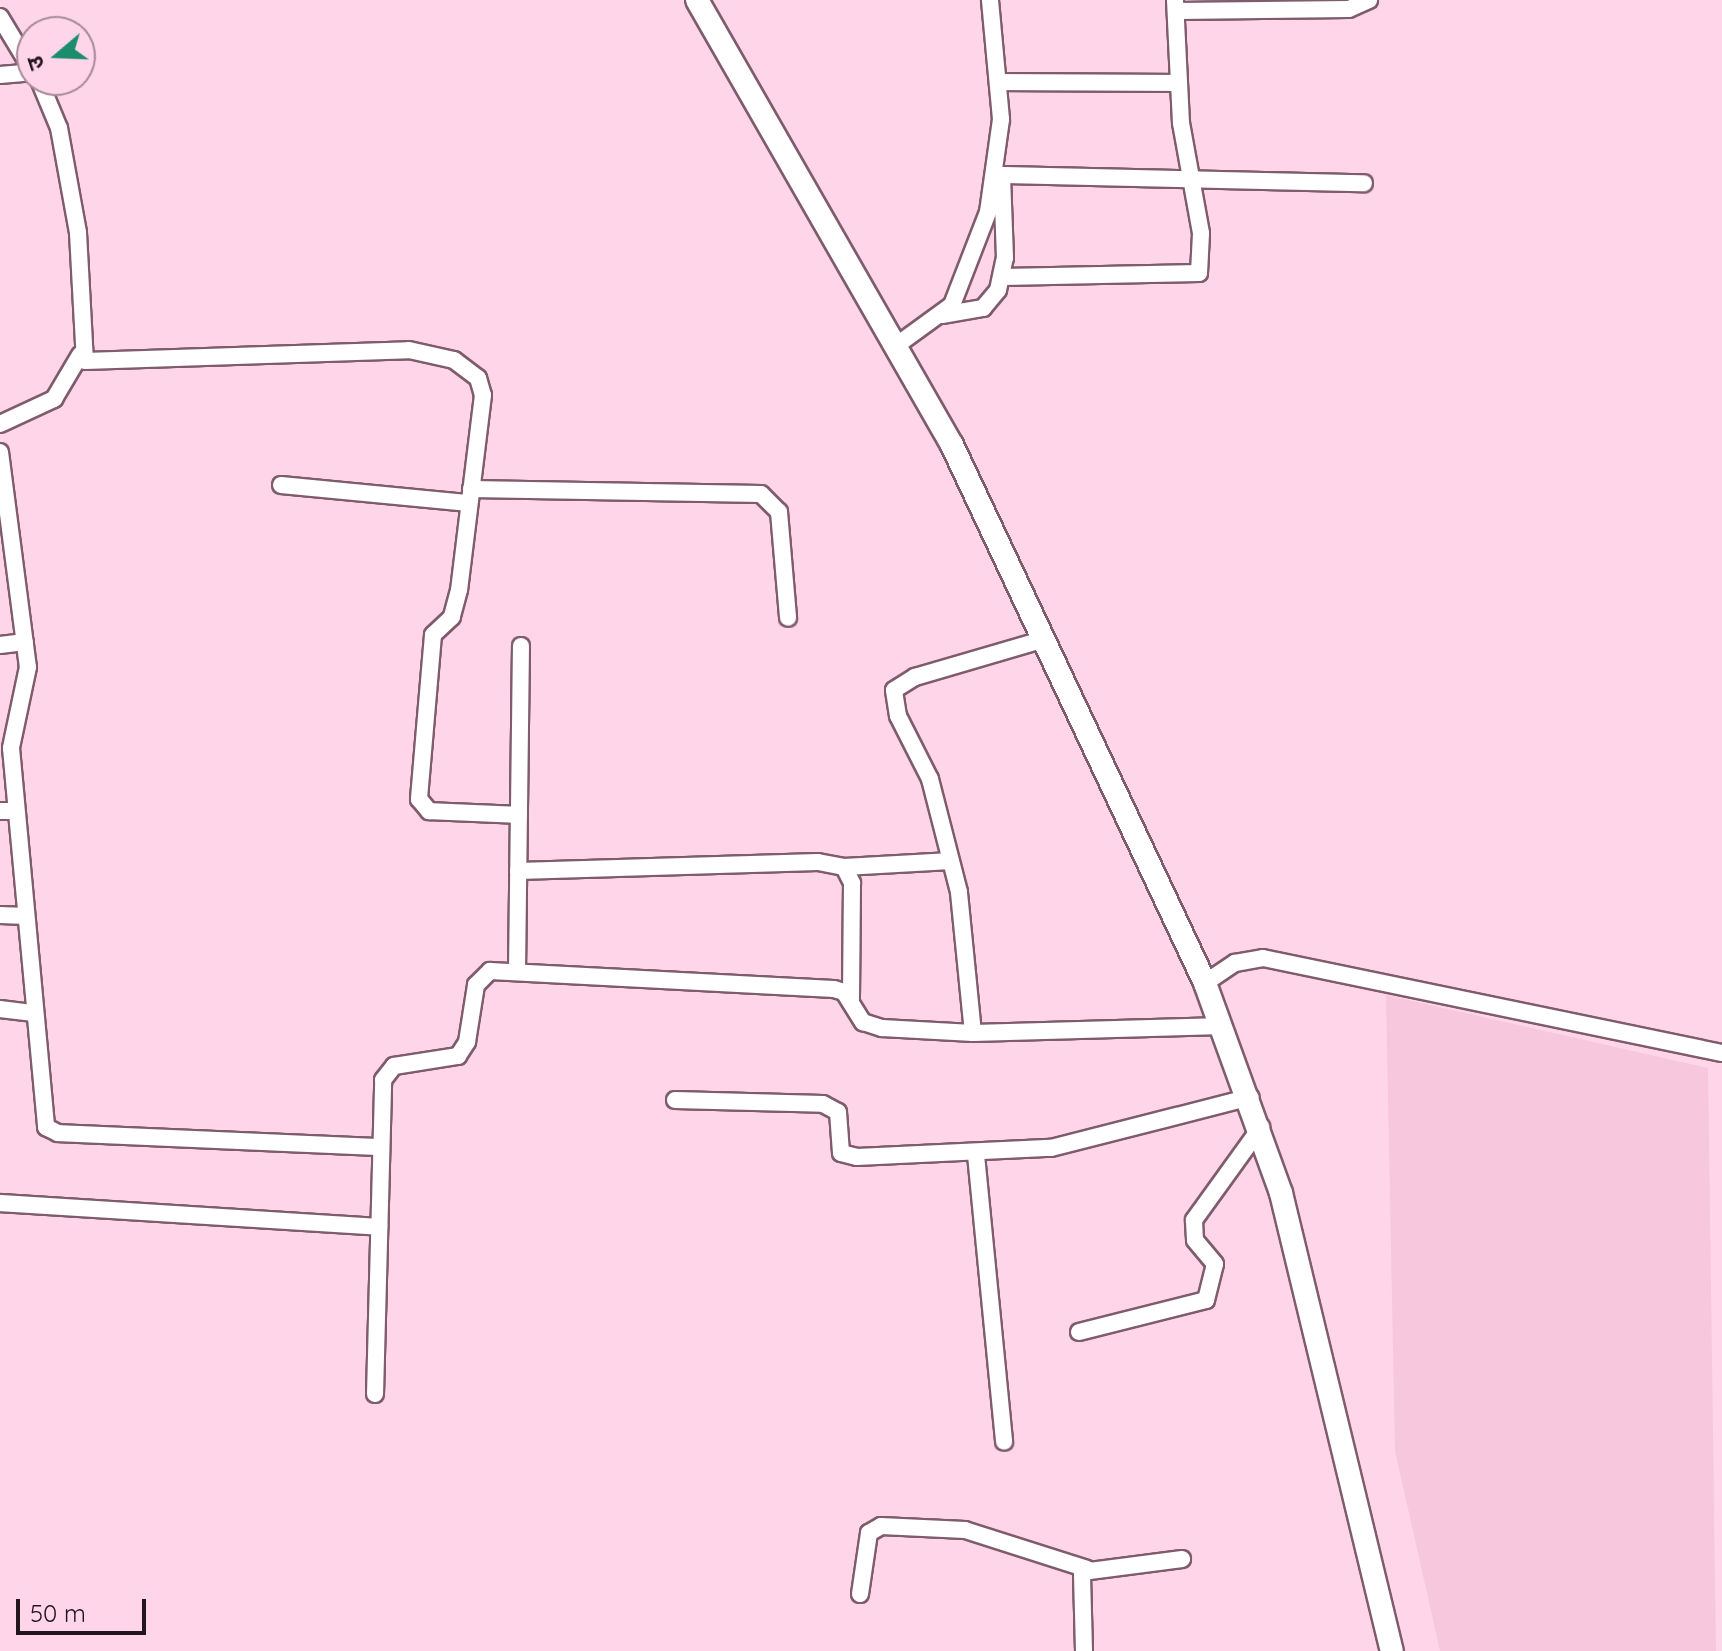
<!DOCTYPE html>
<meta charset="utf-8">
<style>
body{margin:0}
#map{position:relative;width:1722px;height:1651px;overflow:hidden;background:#ffd6e9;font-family:Quicksand,"Noto Sans Devanagari",sans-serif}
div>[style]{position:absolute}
.built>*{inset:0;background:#f7c7dd}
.roads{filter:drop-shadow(2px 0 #7f5c6c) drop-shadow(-2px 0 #7f5c6c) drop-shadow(0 2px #7f5c6c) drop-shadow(0 -2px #7f5c6c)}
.minor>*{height:16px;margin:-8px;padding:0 8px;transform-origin:8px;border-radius:8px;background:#fff}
.tertiary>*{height:22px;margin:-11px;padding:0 11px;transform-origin:11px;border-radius:11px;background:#fff}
span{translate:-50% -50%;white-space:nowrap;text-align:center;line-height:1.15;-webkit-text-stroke:8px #ffd6e9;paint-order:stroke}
.north{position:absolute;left:16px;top:16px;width:80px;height:80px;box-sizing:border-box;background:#ffd6e9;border:2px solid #a78997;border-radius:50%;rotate:251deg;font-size:22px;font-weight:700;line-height:32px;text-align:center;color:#23151c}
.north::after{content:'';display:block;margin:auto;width:28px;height:36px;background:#1b8d6d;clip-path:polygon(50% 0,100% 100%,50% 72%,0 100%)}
.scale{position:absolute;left:16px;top:1599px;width:130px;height:36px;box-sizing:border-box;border:4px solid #23151c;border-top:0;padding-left:10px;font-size:24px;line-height:28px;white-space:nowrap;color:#23151c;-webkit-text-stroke:6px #ffd6e9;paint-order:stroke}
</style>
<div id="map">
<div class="built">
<div style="clip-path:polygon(1386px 995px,1708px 1068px,1716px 1651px,1440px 1651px,1395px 1451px)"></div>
</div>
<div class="roads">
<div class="minor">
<div style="left:1177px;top:11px;width:172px;rotate:-0.7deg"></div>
<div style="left:1349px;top:9px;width:22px;rotate:-24deg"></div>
<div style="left:0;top:17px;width:62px;rotate:58.9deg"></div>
<div style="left:0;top:75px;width:32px;rotate:-5deg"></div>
<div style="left:39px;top:80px;width:52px;rotate:67.4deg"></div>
<div style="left:59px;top:128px;width:107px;rotate:79.7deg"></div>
<div style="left:78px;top:233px;width:128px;rotate:86.9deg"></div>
<div style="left:85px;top:361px;width:324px;rotate:-1.9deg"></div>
<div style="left:409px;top:350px;width:46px;rotate:12.5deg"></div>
<div style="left:454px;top:360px;width:30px;rotate:37deg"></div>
<div style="left:478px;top:378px;width:18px;rotate:74deg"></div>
<div style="left:483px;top:395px;width:196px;rotate:97deg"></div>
<div style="left:459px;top:590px;width:28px;rotate:105deg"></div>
<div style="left:452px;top:617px;width:26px;rotate:137deg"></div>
<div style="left:433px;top:635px;width:165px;rotate:94.9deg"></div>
<div style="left:419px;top:799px;width:16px;rotate:50deg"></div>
<div style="left:429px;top:811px;width:90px;rotate:2.5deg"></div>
<div style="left:1000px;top:82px;width:178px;rotate:0.3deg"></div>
<div style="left:1002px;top:175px;width:362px;rotate:1.3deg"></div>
<div style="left:1003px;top:277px;width:196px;rotate:-1.2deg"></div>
<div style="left:1199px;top:273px;width:40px;rotate:-87.1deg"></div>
<div style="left:1201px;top:233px;width:112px;rotate:-100.3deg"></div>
<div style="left:1181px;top:123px;width:123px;rotate:-92.8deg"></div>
<div style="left:942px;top:315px;width:42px;rotate:-9.7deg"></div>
<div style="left:983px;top:308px;width:23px;rotate:-50deg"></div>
<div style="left:998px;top:290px;width:33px;rotate:-78deg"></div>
<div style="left:1005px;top:258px;width:80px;rotate:-92.1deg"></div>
<div style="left:897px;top:345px;width:68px;rotate:-36deg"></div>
<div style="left:952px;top:305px;width:100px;rotate:-68.8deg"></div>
<div style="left:988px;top:212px;width:94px;rotate:-82deg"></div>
<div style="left:1001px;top:119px;width:120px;rotate:-95.3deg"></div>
<div style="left:0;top:424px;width:60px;rotate:-24.8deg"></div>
<div style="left:54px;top:399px;width:51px;rotate:-59.4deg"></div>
<div style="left:0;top:452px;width:217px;rotate:82.6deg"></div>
<div style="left:28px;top:667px;width:83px;rotate:101.9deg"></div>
<div style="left:11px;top:748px;width:381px;rotate:84.7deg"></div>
<div style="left:46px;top:1127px;width:13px;rotate:27deg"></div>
<div style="left:58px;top:1133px;width:323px;rotate:2.5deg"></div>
<div style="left:281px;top:485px;width:189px;rotate:5.5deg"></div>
<div style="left:471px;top:489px;width:290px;rotate:1deg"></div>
<div style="left:761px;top:494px;width:25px;rotate:45deg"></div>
<div style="left:779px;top:512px;width:106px;rotate:85.1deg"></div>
<div style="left:0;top:645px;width:25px;rotate:-7deg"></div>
<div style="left:0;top:811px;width:16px"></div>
<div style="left:844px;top:867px;width:107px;rotate:-3.2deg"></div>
<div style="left:518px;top:871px;width:300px;rotate:-1.7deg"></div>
<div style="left:818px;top:862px;width:26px;rotate:11deg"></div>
<div style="left:844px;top:867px;width:18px;rotate:63deg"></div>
<div style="left:852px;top:883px;width:119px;rotate:90.5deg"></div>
<div style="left:0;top:915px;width:26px;rotate:2deg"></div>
<div style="left:517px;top:972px;width:326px;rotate:-89.3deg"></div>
<div style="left:1205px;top:983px;width:36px;rotate:-34deg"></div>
<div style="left:1235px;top:963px;width:28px;rotate:-10deg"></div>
<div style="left:1263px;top:958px;width:469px;rotate:11.7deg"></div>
<div style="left:0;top:1009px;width:34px;rotate:7deg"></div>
<div style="left:973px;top:1033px;width:142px;rotate:-95.7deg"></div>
<div style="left:959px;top:892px;width:117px;rotate:-104.4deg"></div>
<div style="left:930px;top:779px;width:71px;rotate:-116.9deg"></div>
<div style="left:898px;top:716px;width:26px;rotate:-99deg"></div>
<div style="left:894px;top:690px;width:25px;rotate:-32deg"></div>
<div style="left:915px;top:677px;width:135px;rotate:-16.3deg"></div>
<div style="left:675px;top:1100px;width:148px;rotate:1.5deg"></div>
<div style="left:823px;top:1104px;width:17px;rotate:28deg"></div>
<div style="left:838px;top:1112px;width:41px;rotate:85.8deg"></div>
<div style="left:841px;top:1153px;width:16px;rotate:14deg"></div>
<div style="left:857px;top:1157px;width:194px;rotate:-2.7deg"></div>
<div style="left:1051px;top:1148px;width:206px;rotate:-14.3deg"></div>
<div style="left:976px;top:1155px;width:288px;rotate:84.4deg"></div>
<div style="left:0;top:1203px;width:380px;rotate:3.6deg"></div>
<div style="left:1079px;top:1332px;width:131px;rotate:-14.1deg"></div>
<div style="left:1206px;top:1300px;width:37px;rotate:-76deg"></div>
<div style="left:1215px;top:1264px;width:31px;rotate:-130deg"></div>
<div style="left:1195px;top:1240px;width:20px;rotate:-93deg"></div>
<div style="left:1194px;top:1220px;width:115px;rotate:-54.2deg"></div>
<div style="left:375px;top:1394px;width:314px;rotate:-88.5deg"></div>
<div style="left:383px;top:1080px;width:18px;rotate:-52deg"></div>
<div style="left:394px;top:1066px;width:65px;rotate:-8.9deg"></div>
<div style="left:458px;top:1056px;width:17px;rotate:-57deg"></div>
<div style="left:467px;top:1042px;width:58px;rotate:-81deg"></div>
<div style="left:476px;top:985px;width:20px;rotate:-45deg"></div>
<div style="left:490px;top:971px;width:344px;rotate:3deg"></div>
<div style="left:834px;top:989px;width:10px;rotate:17deg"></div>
<div style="left:844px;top:992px;width:36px;rotate:58deg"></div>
<div style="left:863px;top:1022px;width:20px;rotate:18deg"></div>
<div style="left:882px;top:1028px;width:91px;rotate:3.1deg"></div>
<div style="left:973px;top:1033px;width:250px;rotate:-1.6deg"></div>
<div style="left:860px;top:1594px;width:62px;rotate:-81.6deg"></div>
<div style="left:869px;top:1533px;width:14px;rotate:-30deg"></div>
<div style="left:881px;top:1526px;width:84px;rotate:2.7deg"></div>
<div style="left:965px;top:1530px;width:128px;rotate:17.7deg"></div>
<div style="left:1084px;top:1651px;width:79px;rotate:-91.5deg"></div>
<div style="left:1082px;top:1572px;width:101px;rotate:-7.4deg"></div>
</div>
<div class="tertiary">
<div style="left:697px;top:0;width:513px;rotate:60.19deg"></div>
<div style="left:952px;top:445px;width:595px;rotate:64.81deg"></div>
<div style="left:1205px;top:983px;width:223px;rotate:70.1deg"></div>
<div style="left:1281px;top:1193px;width:471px;rotate:76.4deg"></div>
</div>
</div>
<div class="north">उ</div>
<div class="scale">50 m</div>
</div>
